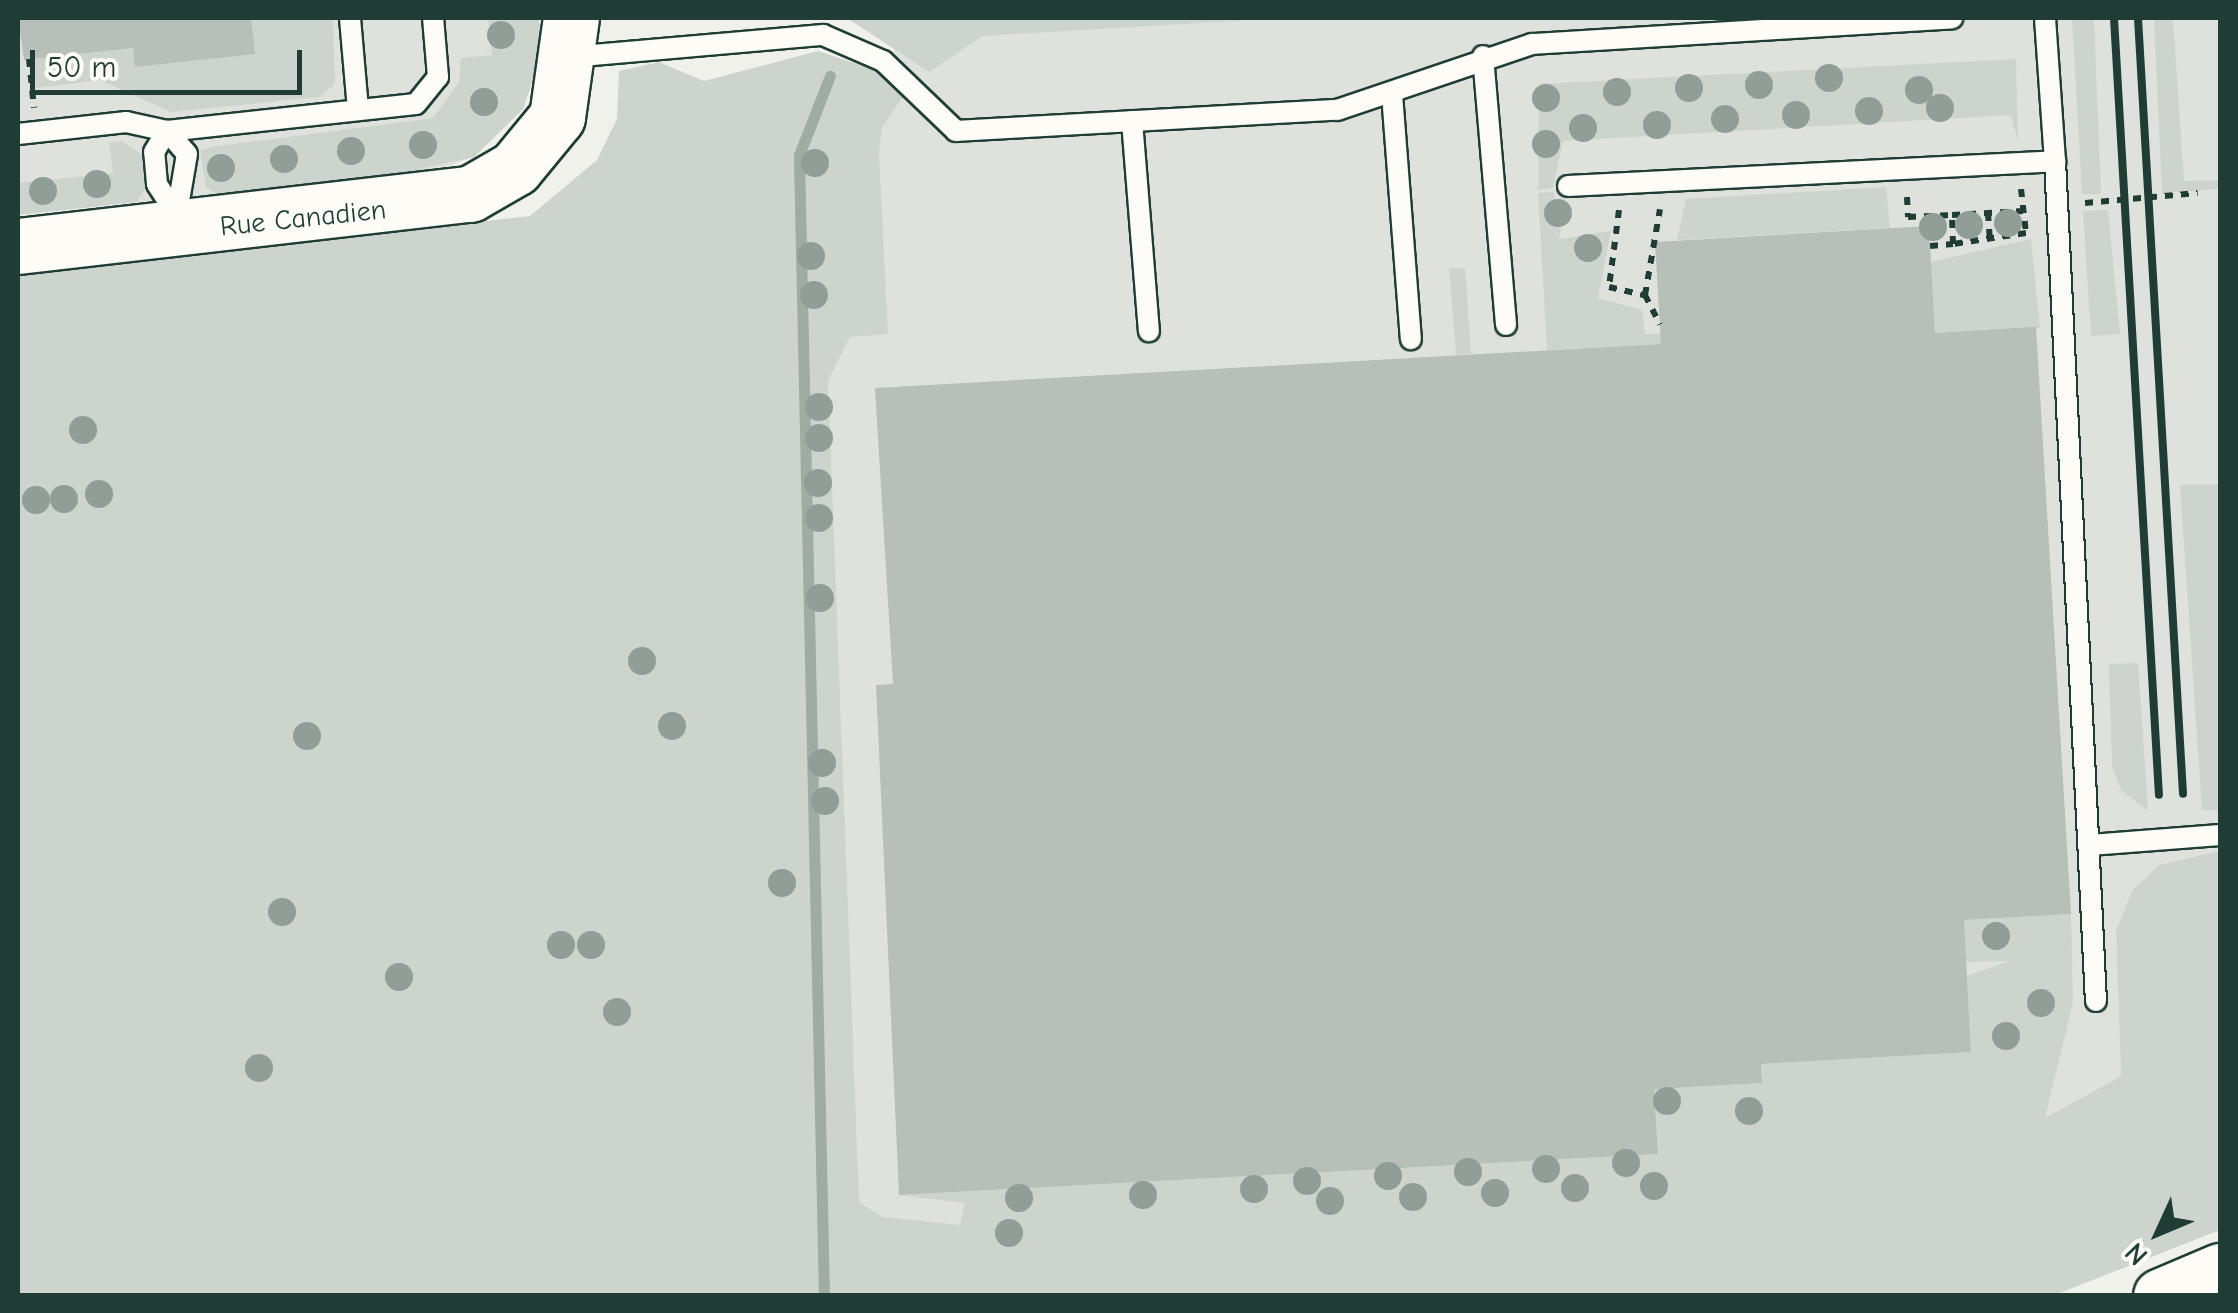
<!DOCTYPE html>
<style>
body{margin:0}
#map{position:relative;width:2238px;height:1313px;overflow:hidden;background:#f0f1eb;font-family:"Comic Neue",sans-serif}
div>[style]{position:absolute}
.built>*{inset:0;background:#dfe2dc}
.green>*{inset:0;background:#cdd3cd}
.stream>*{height:11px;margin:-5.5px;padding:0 5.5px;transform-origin:5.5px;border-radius:5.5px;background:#9faca4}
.building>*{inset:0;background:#b6bfb8}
.path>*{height:6px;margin-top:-3px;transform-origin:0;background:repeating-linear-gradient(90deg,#1f3d34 0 8px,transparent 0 16px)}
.roads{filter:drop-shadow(2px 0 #1f3d34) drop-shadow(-2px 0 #1f3d34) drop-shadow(0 2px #1f3d34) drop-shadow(0 -2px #1f3d34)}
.lane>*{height:20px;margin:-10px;padding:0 10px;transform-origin:10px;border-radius:10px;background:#fdfcf7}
.secondary>*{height:55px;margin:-27.5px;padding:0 27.5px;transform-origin:27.5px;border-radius:27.5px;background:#fdfcf7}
.highway>*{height:55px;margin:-27.5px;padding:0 27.5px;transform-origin:27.5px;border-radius:27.5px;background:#fdfcf7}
.rail>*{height:8px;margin:-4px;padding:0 4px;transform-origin:4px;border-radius:4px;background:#1f3d34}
.trees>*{width:28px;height:28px;margin:-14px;border-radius:50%;background:#909e97}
span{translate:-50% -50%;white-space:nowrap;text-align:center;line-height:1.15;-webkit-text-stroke:8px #fdfcf7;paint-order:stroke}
.street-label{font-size:28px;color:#1f3d34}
.frame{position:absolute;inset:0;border:20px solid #1f3d34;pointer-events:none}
.north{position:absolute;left:2108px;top:1183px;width:100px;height:100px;-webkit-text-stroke:8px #fdfcf7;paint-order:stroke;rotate:226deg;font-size:28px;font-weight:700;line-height:40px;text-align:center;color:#1f3d34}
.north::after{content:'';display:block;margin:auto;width:35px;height:45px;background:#1f3d34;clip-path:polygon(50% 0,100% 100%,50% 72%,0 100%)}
.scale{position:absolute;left:30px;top:50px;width:272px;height:45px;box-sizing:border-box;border:5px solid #1f3d34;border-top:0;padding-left:12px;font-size:30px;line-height:35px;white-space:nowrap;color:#1f3d34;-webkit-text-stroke:8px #fdfcf7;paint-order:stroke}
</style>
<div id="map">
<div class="built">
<div style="clip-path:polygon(18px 18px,539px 18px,540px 27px,523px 109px,474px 157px,439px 169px,18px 215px)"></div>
<div style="clip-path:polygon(923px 18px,2220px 18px,2220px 851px,2116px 931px,2121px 1076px,2044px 1119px,840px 1287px,825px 222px,836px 112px)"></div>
</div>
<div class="green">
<div style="clip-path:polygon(251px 18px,333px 18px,335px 84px,319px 97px,171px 112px,100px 80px,36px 88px,34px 59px,133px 48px,136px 67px,254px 54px)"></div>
<div style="clip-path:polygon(488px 18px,539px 18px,541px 55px,523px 109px,474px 157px,388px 176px,216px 194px,206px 187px,200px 151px,211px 147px,433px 118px,459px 82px,461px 58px,492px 55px)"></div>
<div style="clip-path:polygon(847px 18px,1283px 18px,982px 36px,929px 72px)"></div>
<div style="clip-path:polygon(2072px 18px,2094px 18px,2101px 194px,2082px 194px)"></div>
<div style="clip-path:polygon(2154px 18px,2173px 18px,2184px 181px,2220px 180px,2220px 189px,2162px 193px)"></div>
<div style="clip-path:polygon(818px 51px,875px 70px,904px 95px,882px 128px,879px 153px,888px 334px,850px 337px,828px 381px,859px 1202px,882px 1217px,960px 1225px,965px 1203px,899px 1195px,1658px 1154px,1654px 1089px,1762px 1083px,1761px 1064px,1971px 1052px,1967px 976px,2009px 961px,1966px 962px,1964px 920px,2071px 914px,2073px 1002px,2045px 1118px,2121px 1076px,2116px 931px,2132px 891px,2159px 865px,2220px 851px,2220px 1230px,2052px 1296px,18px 1295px,18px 276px,530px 216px,597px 160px,617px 119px,619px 71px,659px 62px,704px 81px)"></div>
<div style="clip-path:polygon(2016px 59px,2018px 142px,2011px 115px,1563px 141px,1553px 188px,1538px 190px,1539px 84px)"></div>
<div style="clip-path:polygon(122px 141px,143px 155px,146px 187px,137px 202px,18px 215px,18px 183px,113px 173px,109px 143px)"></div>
<div style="clip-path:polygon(1886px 187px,1890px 228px,1677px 240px,1686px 199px)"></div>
<div style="clip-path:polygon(1554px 192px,1555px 209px,1565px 208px,1559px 239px,1611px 231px,1598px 298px,1642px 310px,1645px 334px,1661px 334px,1661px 344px,1547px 350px,1538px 193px)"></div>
<div style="clip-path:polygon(2108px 210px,2120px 334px,2091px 336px,2083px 211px)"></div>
<div style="clip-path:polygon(2031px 239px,2040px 328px,1935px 333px,1931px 262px)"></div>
<div style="clip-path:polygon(1449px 268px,1465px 268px,1471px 354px,1456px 355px)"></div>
<div style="clip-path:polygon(2220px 484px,2220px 810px,2202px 810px,2180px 485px)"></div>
<div style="clip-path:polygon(2138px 663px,2148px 811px,2121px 790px,2112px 767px,2109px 664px)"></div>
</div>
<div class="stream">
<div style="left:824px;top:1296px;width:1141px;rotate:-91.26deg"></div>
<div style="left:799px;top:155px;width:85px;rotate:-68.6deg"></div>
</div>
<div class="building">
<div style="clip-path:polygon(18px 18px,251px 18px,255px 54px,135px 67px,133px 48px,24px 60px)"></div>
<div style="clip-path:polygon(1929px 226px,1935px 333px,2036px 327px,2071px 914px,1964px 920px,1971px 1052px,1761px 1064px,1762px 1083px,1654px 1089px,1658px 1154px,899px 1195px,876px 685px,893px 684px,875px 388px,1661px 344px,1655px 242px)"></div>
</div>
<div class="path">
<div style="left:29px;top:59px;width:49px;rotate:84.2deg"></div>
<div style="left:2021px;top:189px;width:44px;rotate:83.5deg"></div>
<div style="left:2026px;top:233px;width:74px;rotate:171.4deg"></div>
<div style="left:1953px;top:244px;width:29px;rotate:-92deg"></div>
<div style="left:1952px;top:215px;width:71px;rotate:-3.2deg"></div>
<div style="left:1907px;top:197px;width:20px;rotate:87deg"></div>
<div style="left:1908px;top:217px;width:44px;rotate:-2.6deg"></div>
<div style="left:2085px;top:203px;width:113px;rotate:-5.1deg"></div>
<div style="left:1619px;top:210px;width:78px;rotate:97.4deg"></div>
<div style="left:1609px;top:287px;width:37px;rotate:13deg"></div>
<div style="left:1645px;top:295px;width:87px;rotate:-80.1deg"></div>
<div style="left:1988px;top:213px;width:26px;rotate:86deg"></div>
<div style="left:1930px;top:246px;width:23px;rotate:-5deg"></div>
<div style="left:1645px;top:295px;width:33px;rotate:63deg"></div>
</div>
<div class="roads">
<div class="lane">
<div style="left:350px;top:18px;width:92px;rotate:85deg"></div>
<div style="left:1483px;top:56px;width:270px;rotate:85.1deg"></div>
<div style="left:570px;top:57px;width:254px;rotate:-5deg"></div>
<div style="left:823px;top:35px;width:65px;rotate:23.4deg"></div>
<div style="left:883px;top:61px;width:101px;rotate:43.8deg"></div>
<div style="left:956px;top:131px;width:382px;rotate:-3.2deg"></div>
<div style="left:1337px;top:110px;width:206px;rotate:-18.7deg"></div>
<div style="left:1532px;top:44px;width:421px;rotate:-3.5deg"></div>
<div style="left:1392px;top:94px;width:246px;rotate:85.6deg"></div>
<div style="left:1132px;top:121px;width:211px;rotate:85.4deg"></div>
<div style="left:18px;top:134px;width:109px;rotate:-6.3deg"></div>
<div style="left:126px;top:122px;width:42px;rotate:12.4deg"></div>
<div style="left:167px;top:131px;width:250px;rotate:-6.2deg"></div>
<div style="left:416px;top:104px;width:35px;rotate:-51deg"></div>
<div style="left:438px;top:77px;width:59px;rotate:-94.8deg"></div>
<div style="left:2055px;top:161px;width:841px;rotate:87.21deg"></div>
<div style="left:1568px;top:186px;width:488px;rotate:-2.9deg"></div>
<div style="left:2055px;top:161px;width:143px;rotate:-94deg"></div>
<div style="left:175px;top:212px;width:33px;rotate:-123deg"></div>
<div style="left:157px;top:184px;width:32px;rotate:-95deg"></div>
<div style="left:154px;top:152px;width:25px;rotate:-58deg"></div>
<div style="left:167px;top:131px;width:30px;rotate:49deg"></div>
<div style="left:187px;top:154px;width:71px;rotate:99.7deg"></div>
<div style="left:2090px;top:845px;width:130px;rotate:-4.4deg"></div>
</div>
<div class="secondary">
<div style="left:18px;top:246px;width:455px;rotate:-6.6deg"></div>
<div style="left:470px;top:194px;width:52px;rotate:-30deg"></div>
<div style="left:515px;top:168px;width:66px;rotate:-50.5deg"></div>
<div style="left:557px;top:117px;width:100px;rotate:-82deg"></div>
</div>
<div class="highway">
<div style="left:2161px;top:1296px;width:64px;rotate:-23deg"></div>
</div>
</div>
<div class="rail">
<div style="left:2114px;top:18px;width:778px;rotate:86.69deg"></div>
<div style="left:2138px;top:18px;width:777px;rotate:86.68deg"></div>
</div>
<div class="trees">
<div style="left:501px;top:35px"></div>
<div style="left:1829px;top:78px"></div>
<div style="left:1759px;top:85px"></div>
<div style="left:1689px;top:88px"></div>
<div style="left:1919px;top:90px"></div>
<div style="left:1617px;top:92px"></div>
<div style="left:1546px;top:98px"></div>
<div style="left:484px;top:102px"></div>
<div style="left:1940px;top:108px"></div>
<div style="left:1869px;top:111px"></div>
<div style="left:1796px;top:115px"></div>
<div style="left:1725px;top:119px"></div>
<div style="left:1657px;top:125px"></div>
<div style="left:1583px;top:128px"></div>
<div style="left:1546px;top:144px"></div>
<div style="left:423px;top:145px"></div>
<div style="left:351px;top:151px"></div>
<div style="left:284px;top:159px"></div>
<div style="left:815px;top:163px"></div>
<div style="left:221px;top:168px"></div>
<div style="left:97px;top:184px"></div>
<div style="left:43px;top:191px"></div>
<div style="left:1558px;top:213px"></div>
<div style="left:2008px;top:223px"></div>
<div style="left:1969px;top:225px"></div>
<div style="left:1933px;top:227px"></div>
<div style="left:1588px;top:248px"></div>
<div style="left:811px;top:256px"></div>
<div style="left:814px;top:295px"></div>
<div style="left:819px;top:407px"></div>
<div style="left:83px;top:430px"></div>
<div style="left:819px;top:438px"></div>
<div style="left:818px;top:483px"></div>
<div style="left:99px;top:494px"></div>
<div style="left:64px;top:499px"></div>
<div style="left:36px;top:500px"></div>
<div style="left:819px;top:518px"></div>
<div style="left:820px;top:598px"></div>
<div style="left:642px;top:661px"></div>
<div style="left:672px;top:726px"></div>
<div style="left:307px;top:736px"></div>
<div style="left:822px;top:763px"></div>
<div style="left:825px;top:801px"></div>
<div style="left:782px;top:883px"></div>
<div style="left:282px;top:912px"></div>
<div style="left:1996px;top:936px"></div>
<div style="left:561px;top:945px"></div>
<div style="left:591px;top:945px"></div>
<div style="left:399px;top:977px"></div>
<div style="left:2041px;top:1003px"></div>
<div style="left:617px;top:1012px"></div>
<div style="left:2006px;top:1036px"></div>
<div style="left:259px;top:1068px"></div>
<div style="left:1667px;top:1101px"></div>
<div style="left:1749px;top:1111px"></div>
<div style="left:1626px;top:1163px"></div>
<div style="left:1546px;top:1169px"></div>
<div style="left:1468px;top:1172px"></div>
<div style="left:1388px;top:1176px"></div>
<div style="left:1307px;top:1181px"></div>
<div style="left:1654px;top:1186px"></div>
<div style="left:1575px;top:1188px"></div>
<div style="left:1254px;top:1189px"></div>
<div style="left:1495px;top:1193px"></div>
<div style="left:1143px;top:1195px"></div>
<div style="left:1413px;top:1197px"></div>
<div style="left:1019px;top:1198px"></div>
<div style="left:1330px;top:1201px"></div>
<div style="left:1009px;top:1233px"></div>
</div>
<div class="street-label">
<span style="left:303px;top:218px;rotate:-6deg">Rue Canadien</span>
</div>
<div class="frame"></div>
<div class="north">N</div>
<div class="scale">50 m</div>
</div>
